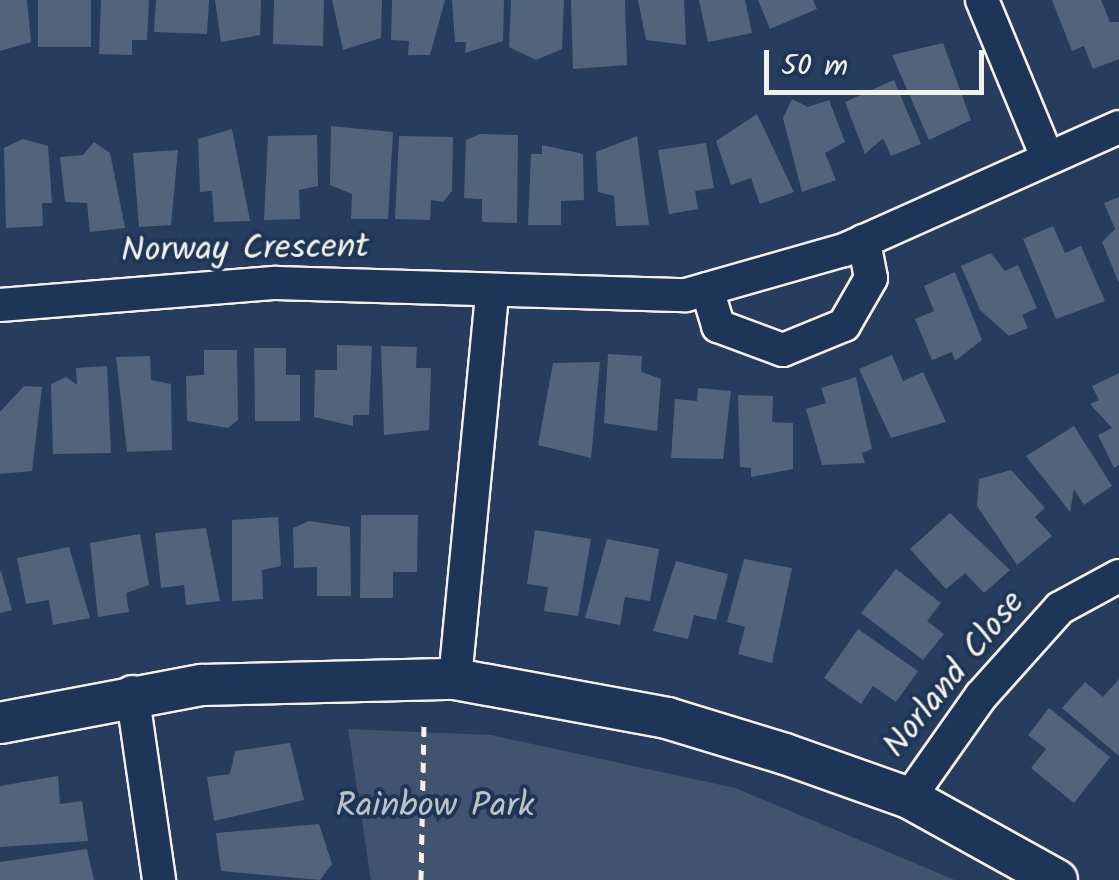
<!DOCTYPE html>
<style>
body{margin:0}
#map{position:relative;width:1119px;height:880px;overflow:hidden;background:#263d5d;font-family:Kalam,sans-serif}
div>[style]{position:absolute}
.green>*{inset:0;background:#40546f}
.building>*{inset:0;background:#52647b}
.path>*{height:5px;margin-top:-2.5px;transform-origin:0;background:repeating-linear-gradient(90deg,#f4f1e8 0 10px,transparent 0 18px)}
.roads{filter:drop-shadow(2px 0 #f4f1e8) drop-shadow(-2px 0 #f4f1e8) drop-shadow(0 2px #f4f1e8) drop-shadow(0 -2px #f4f1e8)}
.minor>*{height:32px;margin:-16px;padding:0 16px;transform-origin:16px;border-radius:16px;background:#1d3557}
.tertiary>*{height:40px;margin:-20px;padding:0 20px;transform-origin:20px;border-radius:20px;background:#1d3557}
span{translate:-50% -50%;white-space:nowrap;text-align:center;line-height:1.15;-webkit-text-stroke:8px #1d3557;paint-order:stroke}
.street-label{font-size:35px;color:#f4f1e8}
.park-label{font-size:35px;color:#bec2c4}
.scale{position:absolute;left:764px;top:50px;width:220px;height:45px;box-sizing:border-box;border:5px solid #f4f1e8;border-top:0;padding-left:12px;font-size:30px;line-height:35px;white-space:nowrap;color:#f4f1e8;-webkit-text-stroke:8px #1d3557;paint-order:stroke}
</style>
<div id="map">
<div class="green">
<div style="clip-path:polygon(348px 729px,491px 735px,735px 788px,955px 880px,371px 880px)"></div>
</div>
<div class="building">
<div style="clip-path:polygon(0 0,27px 0,31px 42px,0 51px)"></div>
<div style="clip-path:polygon(38px 0,91px 0,91px 47px,38px 47px)"></div>
<div style="clip-path:polygon(101px 0,149px 0,147px 40px,132px 40px,132px 55px,99px 54px)"></div>
<div style="clip-path:polygon(156px 0,209px 0,207px 34px,154px 32px)"></div>
<div style="clip-path:polygon(215px 0,261px 0,260px 35px,221px 42px)"></div>
<div style="clip-path:polygon(274px 0,324px 0,323px 46px,273px 44px)"></div>
<div style="clip-path:polygon(332px 0,382px 0,381px 38px,343px 50px)"></div>
<div style="clip-path:polygon(392px 0,445px 0,430px 55px,408px 55px,409px 41px,391px 40px)"></div>
<div style="clip-path:polygon(452px 0,504px 0,503px 41px,465px 53px,466px 42px,455px 42px)"></div>
<div style="clip-path:polygon(511px 0,564px 0,562px 49px,536px 60px,509px 47px)"></div>
<div style="clip-path:polygon(571px 0,625px 0,627px 65px,573px 69px)"></div>
<div style="clip-path:polygon(638px 0,684px 0,686px 45px,646px 40px)"></div>
<div style="clip-path:polygon(699px 0,745px 0,752px 33px,708px 42px)"></div>
<div style="clip-path:polygon(758px 0,813px 0,817px 9px,770px 29px)"></div>
<div style="clip-path:polygon(1052px 0,1101px 0,1110px 22px,1119px 22px,1119px 59px,1093px 69px,1084px 46px,1072px 51px)"></div>
<div style="clip-path:polygon(943px 43px,971px 120px,929px 140px,892px 55px)"></div>
<div style="clip-path:polygon(894px 80px,921px 144px,891px 156px,883px 138px,865px 154px,845px 102px)"></div>
<div style="clip-path:polygon(792px 99px,808px 107px,829px 100px,845px 142px,825px 153px,836px 180px,802px 192px,783px 118px)"></div>
<div style="clip-path:polygon(757px 114px,794px 192px,760px 204px,751px 178px,731px 185px,716px 141px)"></div>
<div style="clip-path:polygon(331px 126px,393px 132px,388px 219px,351px 219px,352px 194px,330px 185px)"></div>
<div style="clip-path:polygon(232px 129px,250px 221px,214px 222px,212px 191px,200px 192px,198px 139px)"></div>
<div style="clip-path:polygon(480px 134px,518px 135px,517px 223px,482px 222px,482px 199px,464px 198px,466px 140px)"></div>
<div style="clip-path:polygon(317px 135px,318px 186px,299px 190px,300px 219px,264px 220px,268px 136px)"></div>
<div style="clip-path:polygon(399px 136px,453px 137px,452px 191px,443px 202px,431px 200px,430px 220px,395px 219px)"></div>
<div style="clip-path:polygon(637px 136px,649px 225px,616px 226px,614px 196px,598px 192px,596px 152px)"></div>
<div style="clip-path:polygon(23px 139px,48px 146px,52px 203px,42px 203px,43px 226px,6px 228px,4px 148px)"></div>
<div style="clip-path:polygon(94px 142px,110px 153px,125px 228px,90px 232px,87px 203px,65px 202px,60px 157px,83px 155px)"></div>
<div style="clip-path:polygon(706px 143px,714px 188px,695px 191px,698px 209px,669px 214px,658px 150px)"></div>
<div style="clip-path:polygon(542px 145px,583px 154px,584px 200px,561px 201px,561px 225px,528px 225px,531px 154px,542px 154px)"></div>
<div style="clip-path:polygon(178px 150px,171px 225px,139px 227px,133px 153px)"></div>
<div style="clip-path:polygon(1119px 197px,1119px 283px,1102px 242px,1115px 229px,1104px 203px)"></div>
<div style="clip-path:polygon(1053px 226px,1065px 253px,1081px 246px,1105px 301px,1056px 319px,1023px 239px)"></div>
<div style="clip-path:polygon(991px 253px,1005px 271px,1018px 265px,1037px 308px,1022px 315px,1028px 328px,1009px 336px,980px 310px,961px 266px)"></div>
<div style="clip-path:polygon(955px 272px,982px 340px,955px 361px,952px 352px,932px 360px,915px 319px,934px 311px,924px 286px)"></div>
<div style="clip-path:polygon(337px 345px,372px 346px,369px 415px,353px 415px,353px 426px,314px 417px,315px 370px,337px 370px)"></div>
<div style="clip-path:polygon(381px 346px,417px 347px,416px 368px,431px 368px,429px 430px,384px 435px)"></div>
<div style="clip-path:polygon(254px 348px,286px 348px,286px 375px,300px 375px,300px 421px,255px 421px)"></div>
<div style="clip-path:polygon(204px 350px,237px 350px,238px 420px,228px 428px,187px 421px,186px 376px,204px 375px)"></div>
<div style="clip-path:polygon(608px 354px,642px 356px,641px 372px,661px 379px,657px 431px,604px 423px)"></div>
<div style="clip-path:polygon(892px 355px,903px 381px,923px 372px,946px 422px,891px 438px,859px 369px)"></div>
<div style="clip-path:polygon(150px 356px,151px 380px,171px 384px,172px 450px,127px 452px,116px 357px)"></div>
<div style="clip-path:polygon(600px 362px,591px 458px,538px 445px,553px 363px)"></div>
<div style="clip-path:polygon(107px 366px,111px 453px,53px 454px,51px 384px,66px 377px,77px 385px,76px 368px)"></div>
<div style="clip-path:polygon(1119px 373px,1119px 465px,1114px 468px,1098px 435px,1112px 428px,1090px 404px,1099px 400px,1092px 386px)"></div>
<div style="clip-path:polygon(856px 377px,872px 449px,862px 453px,865px 463px,822px 465px,806px 409px,826px 403px,821px 388px)"></div>
<div style="clip-path:polygon(24px 386px,42px 387px,32px 471px,0 474px,0 412px)"></div>
<div style="clip-path:polygon(698px 388px,731px 391px,723px 459px,671px 458px,675px 399px,697px 401px)"></div>
<div style="clip-path:polygon(738px 395px,773px 396px,772px 422px,793px 423px,793px 469px,751px 477px,751px 468px,740px 467px)"></div>
<div style="clip-path:polygon(1074px 426px,1112px 486px,1084px 505px,1074px 489px,1070px 512px,1026px 456px)"></div>
<div style="clip-path:polygon(1011px 470px,1045px 508px,1035px 517px,1052px 536px,1017px 565px,977px 506px,979px 479px)"></div>
<div style="clip-path:polygon(950px 513px,1010px 570px,984px 593px,965px 573px,946px 589px,910px 549px)"></div>
<div style="clip-path:polygon(361px 515px,418px 515px,417px 572px,393px 572px,393px 598px,360px 598px)"></div>
<div style="clip-path:polygon(278px 517px,281px 566px,262px 570px,263px 599px,232px 601px,232px 520px)"></div>
<div style="clip-path:polygon(309px 521px,350px 527px,351px 596px,317px 596px,317px 567px,294px 568px,293px 528px)"></div>
<div style="clip-path:polygon(206px 528px,220px 601px,186px 605px,184px 585px,161px 588px,155px 533px)"></div>
<div style="clip-path:polygon(535px 530px,591px 539px,578px 616px,544px 611px,548px 587px,527px 584px)"></div>
<div style="clip-path:polygon(140px 534px,149px 585px,126px 593px,129px 612px,98px 617px,90px 543px)"></div>
<div style="clip-path:polygon(607px 539px,659px 549px,650px 601px,625px 597px,620px 625px,585px 618px)"></div>
<div style="clip-path:polygon(69px 547px,90px 618px,53px 625px,49px 600px,26px 604px,17px 558px)"></div>
<div style="clip-path:polygon(744px 559px,792px 568px,772px 663px,738px 654px,745px 627px,727px 622px)"></div>
<div style="clip-path:polygon(676px 561px,728px 574px,716px 620px,694px 615px,688px 639px,653px 631px)"></div>
<div style="clip-path:polygon(896px 569px,941px 603px,927px 621px,944px 634px,923px 660px,861px 613px)"></div>
<div style="clip-path:polygon(1px 571px,12px 610px,0 613px,0 572px)"></div>
<div style="clip-path:polygon(858px 629px,918px 671px,896px 702px,873px 686px,861px 704px,824px 678px)"></div>
<div style="clip-path:polygon(1119px 679px,1119px 756px,1062px 708px,1085px 682px,1103px 697px)"></div>
<div style="clip-path:polygon(1049px 708px,1110px 757px,1074px 803px,1031px 768px,1046px 749px,1028px 735px)"></div>
<div style="clip-path:polygon(290px 743px,304px 800px,214px 821px,207px 777px,230px 774px,235px 751px)"></div>
<div style="clip-path:polygon(58px 776px,60px 804px,82px 801px,88px 841px,0 847px,0 786px)"></div>
<div style="clip-path:polygon(319px 824px,332px 864px,320px 880px,221px 871px,216px 833px)"></div>
<div style="clip-path:polygon(87px 849px,94px 880px,0 880px,0 862px)"></div>
</div>
<div class="path">
<div style="left:421px;top:880px;width:157px;rotate:-88.9deg"></div>
</div>
<div class="roads">
<div class="minor">
<div style="left:982px;top:0;width:170px;rotate:67.5deg"></div>
<div style="left:707px;top:289px;width:39px;rotate:73deg"></div>
<div style="left:718px;top:326px;width:69px;rotate:20.3deg"></div>
<div style="left:783px;top:350px;width:66px;rotate:-22.3deg"></div>
<div style="left:844px;top:325px;width:54px;rotate:-60.1deg"></div>
<div style="left:871px;top:278px;width:38px;rotate:-101deg"></div>
<div style="left:0;top:305px;width:277px;rotate:-4.6deg"></div>
<div style="left:276px;top:283px;width:410px;rotate:1.7deg"></div>
<div style="left:686px;top:295px;width:164px;rotate:-15.9deg"></div>
<div style="left:844px;top:250px;width:301px;rotate:-24.1deg"></div>
<div style="left:455px;top:679px;width:389px;rotate:-84.5deg"></div>
<div style="left:132px;top:692px;width:190px;rotate:81.8deg"></div>
<div style="left:909px;top:798px;width:125px;rotate:-54.8deg"></div>
<div style="left:981px;top:696px;width:118px;rotate:-48.1deg"></div>
<div style="left:1060px;top:608px;width:67px;rotate:-28.5deg"></div>
</div>
<div class="tertiary">
<div style="left:0;top:723px;width:206px;rotate:-10.7deg"></div>
<div style="left:202px;top:685px;width:253px;rotate:-1.4deg"></div>
<div style="left:455px;top:679px;width:216px;rotate:10.4deg"></div>
<div style="left:667px;top:718px;width:123px;rotate:17deg"></div>
<div style="left:785px;top:754px;width:132px;rotate:19.5deg"></div>
<div style="left:909px;top:798px;width:169px;rotate:29deg"></div>
</div>
</div>
<div class="street-label">
<span style="left:245px;top:250px;rotate:-1deg">Norway Crescent</span>
<span style="left:955px;top:675px;rotate:-51deg">Norland Close</span>
</div>
<div class="park-label">
<span style="left:435px;top:807px">Rainbow Park</span>
</div>
<div class="scale">50 m</div>
</div>
